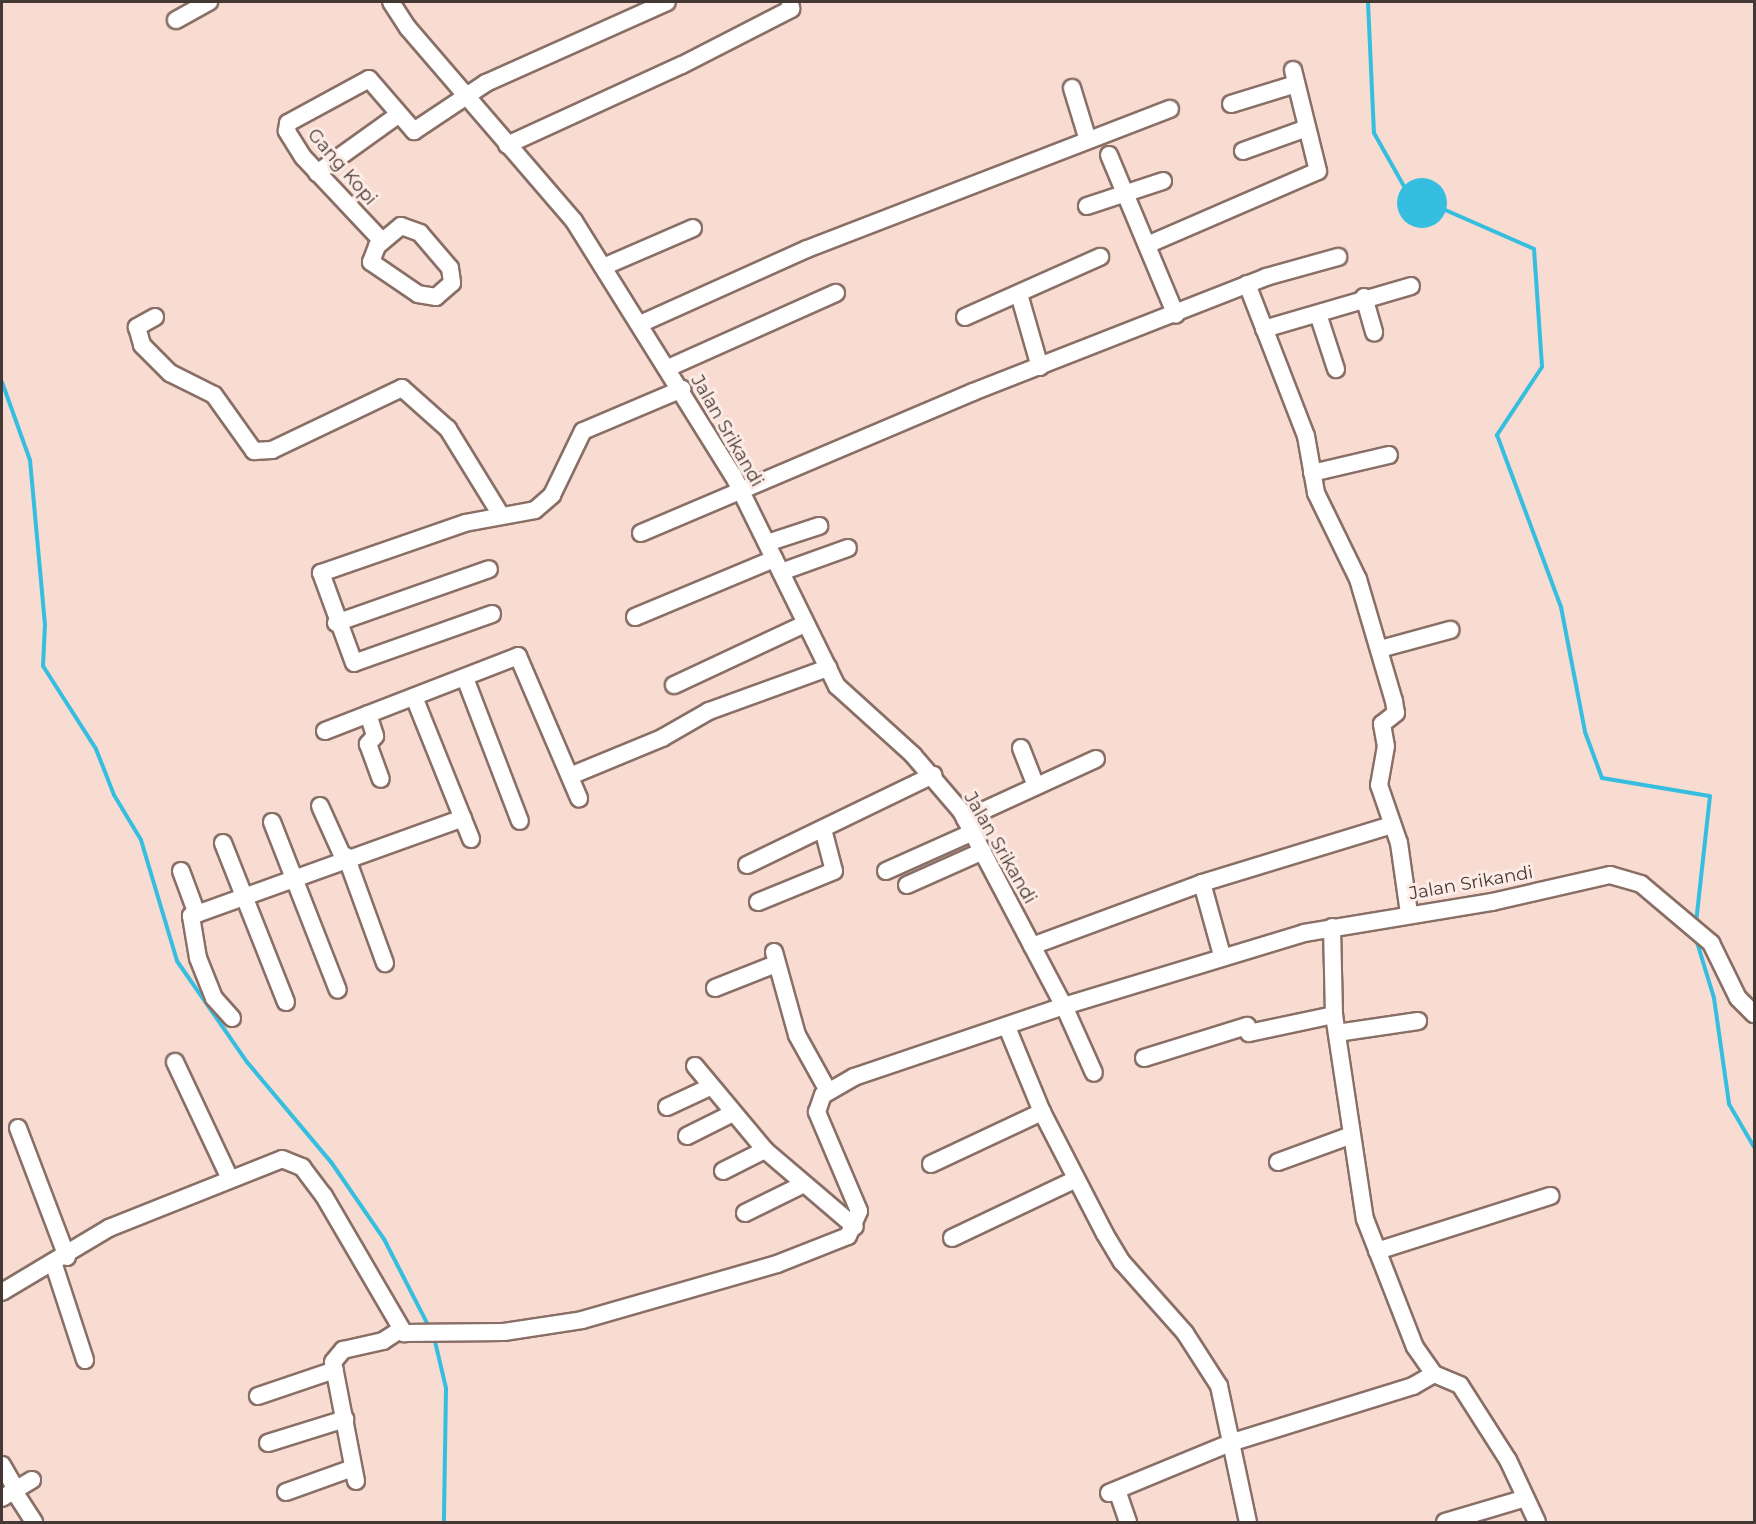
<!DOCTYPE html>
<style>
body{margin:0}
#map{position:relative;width:1756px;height:1524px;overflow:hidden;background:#f8dbd1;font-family:Montserrat,sans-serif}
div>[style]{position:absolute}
.water>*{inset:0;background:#35bee0}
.round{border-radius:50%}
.stream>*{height:4px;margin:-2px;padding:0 2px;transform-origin:2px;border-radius:2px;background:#35bee0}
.roads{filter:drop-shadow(2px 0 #896f66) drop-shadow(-2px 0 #896f66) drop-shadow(0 2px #896f66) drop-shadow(0 -2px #896f66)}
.minor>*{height:16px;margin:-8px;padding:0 8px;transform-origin:8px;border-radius:8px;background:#fff}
span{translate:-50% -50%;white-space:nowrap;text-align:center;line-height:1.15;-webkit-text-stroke:6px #fdebe5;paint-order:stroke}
.street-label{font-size:18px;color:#433834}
.frame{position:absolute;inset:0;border:3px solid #433834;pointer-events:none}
</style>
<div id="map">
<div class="water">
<div class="round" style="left:1397px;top:178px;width:50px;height:50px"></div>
</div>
<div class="stream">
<div style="left:1368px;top:2px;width:131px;rotate:87.4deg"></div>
<div style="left:1374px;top:133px;width:63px;rotate:60.6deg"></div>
<div style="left:1443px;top:209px;width:99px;rotate:23.7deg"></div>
<div style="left:1534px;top:249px;width:118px;rotate:86.1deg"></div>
<div style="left:1542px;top:367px;width:82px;rotate:123.5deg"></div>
<div style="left:1497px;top:435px;width:184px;rotate:69.6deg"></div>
<div style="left:1561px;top:607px;width:127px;rotate:79.1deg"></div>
<div style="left:1585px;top:732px;width:49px;rotate:69.7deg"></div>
<div style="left:1602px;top:778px;width:109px;rotate:9.5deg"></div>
<div style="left:1710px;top:796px;width:128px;rotate:96.3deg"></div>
<div style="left:2px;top:382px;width:83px;rotate:70.3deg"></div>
<div style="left:30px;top:460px;width:165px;rotate:84.8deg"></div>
<div style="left:45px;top:624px;width:42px;rotate:92.7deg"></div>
<div style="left:43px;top:666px;width:98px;rotate:57.4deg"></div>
<div style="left:96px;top:749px;width:49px;rotate:68.6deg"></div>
<div style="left:114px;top:795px;width:52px;rotate:59deg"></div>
<div style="left:141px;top:840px;width:126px;rotate:73.4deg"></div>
<div style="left:177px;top:961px;width:123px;rotate:55.3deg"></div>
<div style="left:247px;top:1062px;width:131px;rotate:50deg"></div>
<div style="left:331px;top:1162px;width:93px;rotate:55.5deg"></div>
<div style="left:384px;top:1239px;width:99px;rotate:62.9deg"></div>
<div style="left:1696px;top:939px;width:62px;rotate:73deg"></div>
<div style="left:1714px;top:998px;width:107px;rotate:81.9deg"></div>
<div style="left:1729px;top:1104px;width:50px;rotate:59.8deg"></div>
<div style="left:434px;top:1337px;width:52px;rotate:76.8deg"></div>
<div style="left:446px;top:1388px;width:134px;rotate:90.9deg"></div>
</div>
<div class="roads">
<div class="minor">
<div style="left:391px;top:2px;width:31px;rotate:57deg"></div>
<div style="left:408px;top:28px;width:255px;rotate:49.3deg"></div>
<div style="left:574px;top:221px;width:300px;rotate:58deg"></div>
<div style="left:733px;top:475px;width:235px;rotate:63.8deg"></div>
<div style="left:837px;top:686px;width:103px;rotate:42.2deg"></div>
<div style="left:913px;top:755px;width:74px;rotate:49.4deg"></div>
<div style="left:961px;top:811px;width:221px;rotate:62.2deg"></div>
<div style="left:1064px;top:1006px;width:251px;rotate:-16.9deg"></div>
<div style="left:1304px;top:933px;width:191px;rotate:-9.4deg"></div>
<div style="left:1492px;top:902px;width:121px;rotate:-12.9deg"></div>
<div style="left:1610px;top:875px;width:32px;rotate:16deg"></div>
<div style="left:1641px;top:884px;width:92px;rotate:40.1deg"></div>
<div style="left:1711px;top:943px;width:61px;rotate:63.9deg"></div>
<div style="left:1738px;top:998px;width:23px;rotate:45deg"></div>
<div style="left:176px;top:20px;width:38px;rotate:-29deg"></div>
<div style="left:1072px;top:88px;width:51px;rotate:73deg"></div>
<div style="left:1231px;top:104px;width:68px;rotate:-17.1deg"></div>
<div style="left:507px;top:145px;width:192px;rotate:-24.6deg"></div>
<div style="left:682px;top:65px;width:123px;rotate:-27.2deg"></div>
<div style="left:791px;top:9px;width:7px;rotate:-98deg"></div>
<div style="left:1243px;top:151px;width:68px;rotate:-19.8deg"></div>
<div style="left:1109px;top:155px;width:173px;rotate:67.3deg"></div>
<div style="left:317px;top:173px;width:100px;rotate:-35.6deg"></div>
<div style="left:1087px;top:206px;width:80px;rotate:-18.2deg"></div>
<div style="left:401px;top:226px;width:20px;rotate:20deg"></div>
<div style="left:420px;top:233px;width:46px;rotate:49.4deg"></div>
<div style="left:450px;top:268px;width:15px;rotate:82deg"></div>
<div style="left:452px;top:283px;width:21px;rotate:139deg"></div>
<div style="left:436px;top:297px;width:18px;rotate:-171deg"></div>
<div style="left:418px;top:294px;width:57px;rotate:-145.8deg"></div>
<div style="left:371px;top:262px;width:17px;rotate:-69deg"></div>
<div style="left:377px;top:246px;width:31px;rotate:-40deg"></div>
<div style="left:382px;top:241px;width:115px;rotate:-133.2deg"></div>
<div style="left:303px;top:157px;width:31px;rotate:-122deg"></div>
<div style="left:287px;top:131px;width:8px;rotate:-83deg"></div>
<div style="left:288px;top:123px;width:92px;rotate:-28.5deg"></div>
<div style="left:369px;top:79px;width:69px;rotate:49.1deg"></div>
<div style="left:414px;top:131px;width:87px;rotate:-33.7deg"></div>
<div style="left:486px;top:83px;width:198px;rotate:-24.1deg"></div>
<div style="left:1147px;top:245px;width:186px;rotate:-23.4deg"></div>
<div style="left:1318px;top:171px;width:104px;rotate:-103.9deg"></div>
<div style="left:603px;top:267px;width:98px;rotate:-23.4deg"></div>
<div style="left:1247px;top:284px;width:163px;rotate:68.8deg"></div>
<div style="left:1306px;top:436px;width:58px;rotate:80deg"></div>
<div style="left:1316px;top:493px;width:96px;rotate:64deg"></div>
<div style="left:1358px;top:579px;width:127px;rotate:73.6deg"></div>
<div style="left:1394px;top:701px;width:12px;rotate:81deg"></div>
<div style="left:1396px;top:713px;width:18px;rotate:142deg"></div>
<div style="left:1382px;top:724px;width:22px;rotate:80deg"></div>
<div style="left:1386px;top:746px;width:40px;rotate:100deg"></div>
<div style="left:1379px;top:785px;width:61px;rotate:71deg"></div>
<div style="left:1399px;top:843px;width:71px;rotate:81.9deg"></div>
<div style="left:1019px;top:294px;width:76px;rotate:74deg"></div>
<div style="left:1364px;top:297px;width:37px;rotate:74deg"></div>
<div style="left:1318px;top:314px;width:58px;rotate:71.9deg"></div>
<div style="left:155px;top:317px;width:21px;rotate:151deg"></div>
<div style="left:137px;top:327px;width:19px;rotate:74deg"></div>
<div style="left:142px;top:345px;width:40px;rotate:45deg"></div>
<div style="left:170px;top:373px;width:49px;rotate:26.6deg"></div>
<div style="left:214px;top:395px;width:69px;rotate:54.5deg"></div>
<div style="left:254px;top:451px;width:18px;rotate:-3deg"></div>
<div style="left:272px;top:450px;width:144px;rotate:-25.5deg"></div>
<div style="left:402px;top:388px;width:62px;rotate:41.7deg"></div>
<div style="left:448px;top:429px;width:101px;rotate:58.4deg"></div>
<div style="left:965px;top:317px;width:148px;rotate:-24deg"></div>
<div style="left:640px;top:324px;width:183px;rotate:-24.2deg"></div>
<div style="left:807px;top:249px;width:389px;rotate:-21.1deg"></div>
<div style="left:1264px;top:329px;width:153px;rotate:-16.3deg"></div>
<div style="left:668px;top:368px;width:184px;rotate:-24.1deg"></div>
<div style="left:1312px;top:473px;width:79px;rotate:-13.2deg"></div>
<div style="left:641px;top:533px;width:361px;rotate:-23deg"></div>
<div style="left:973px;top:392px;width:315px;rotate:-21.4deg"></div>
<div style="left:1266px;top:277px;width:75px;rotate:-15.5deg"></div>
<div style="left:767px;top:543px;width:55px;rotate:-18.1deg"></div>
<div style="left:781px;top:572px;width:71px;rotate:-19.7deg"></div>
<div style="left:492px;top:614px;width:146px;rotate:160.5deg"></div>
<div style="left:354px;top:663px;width:96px;rotate:-110.1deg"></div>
<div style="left:321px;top:573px;width:152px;rotate:-19.1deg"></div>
<div style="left:465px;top:523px;width:71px;rotate:-10.5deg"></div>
<div style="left:535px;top:510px;width:23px;rotate:-41deg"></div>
<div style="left:552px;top:495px;width:71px;rotate:-64.2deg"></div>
<div style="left:583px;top:431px;width:108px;rotate:-23deg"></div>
<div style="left:635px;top:617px;width:151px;rotate:-22.6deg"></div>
<div style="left:336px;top:623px;width:162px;rotate:-19.4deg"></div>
<div style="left:1380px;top:649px;width:73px;rotate:-15.2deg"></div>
<div style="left:465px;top:678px;width:153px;rotate:69deg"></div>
<div style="left:674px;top:685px;width:145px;rotate:-25deg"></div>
<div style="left:414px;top:697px;width:153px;rotate:68.1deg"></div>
<div style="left:368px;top:714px;width:23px;rotate:72deg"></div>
<div style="left:375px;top:736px;width:11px;rotate:131deg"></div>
<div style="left:368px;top:744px;width:37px;rotate:70deg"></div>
<div style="left:325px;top:731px;width:207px;rotate:-21.2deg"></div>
<div style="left:518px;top:656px;width:155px;rotate:66.8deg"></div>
<div style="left:1021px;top:748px;width:41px;rotate:68.5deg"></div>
<div style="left:570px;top:776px;width:100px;rotate:-22.4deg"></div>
<div style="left:662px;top:738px;width:54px;rotate:-29.9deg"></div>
<div style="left:709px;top:711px;width:127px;rotate:-19.9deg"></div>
<div style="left:320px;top:806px;width:56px;rotate:65.7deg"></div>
<div style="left:965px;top:819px;width:144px;rotate:-24.6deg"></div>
<div style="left:272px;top:822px;width:180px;rotate:68.6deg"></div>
<div style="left:223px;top:843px;width:171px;rotate:68.4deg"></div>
<div style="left:346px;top:856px;width:114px;rotate:70deg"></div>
<div style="left:747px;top:865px;width:207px;rotate:-25.8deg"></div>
<div style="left:181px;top:871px;width:46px;rotate:69.6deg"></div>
<div style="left:886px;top:871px;width:95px;rotate:-24.1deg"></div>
<div style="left:1202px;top:883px;width:75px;rotate:74.5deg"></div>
<div style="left:907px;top:885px;width:83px;rotate:-24.1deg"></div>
<div style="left:758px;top:902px;width:82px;rotate:-22.2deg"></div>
<div style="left:834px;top:871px;width:43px;rotate:-104.7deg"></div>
<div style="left:1332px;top:927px;width:88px;rotate:88.7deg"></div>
<div style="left:1334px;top:1015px;width:206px;rotate:81.4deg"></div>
<div style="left:1365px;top:1219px;width:137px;rotate:68.7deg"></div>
<div style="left:1415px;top:1347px;width:33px;rotate:55deg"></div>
<div style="left:1434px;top:1374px;width:28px;rotate:23deg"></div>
<div style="left:1460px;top:1385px;width:89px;rotate:57.4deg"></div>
<div style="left:1508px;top:1460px;width:68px;rotate:64.9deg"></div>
<div style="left:1032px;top:946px;width:181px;rotate:-20.3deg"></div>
<div style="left:1202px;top:883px;width:199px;rotate:-17deg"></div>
<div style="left:774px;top:952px;width:86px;rotate:74.5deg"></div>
<div style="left:797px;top:1035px;width:64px;rotate:61deg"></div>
<div style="left:715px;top:988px;width:66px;rotate:-21.5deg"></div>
<div style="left:232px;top:1018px;width:27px;rotate:-132deg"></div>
<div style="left:214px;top:998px;width:43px;rotate:-111.8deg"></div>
<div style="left:198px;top:958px;width:43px;rotate:-99.5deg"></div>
<div style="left:191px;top:916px;width:289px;rotate:-19.8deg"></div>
<div style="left:1007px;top:1027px;width:92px;rotate:67.6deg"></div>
<div style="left:1042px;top:1112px;width:137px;rotate:62.7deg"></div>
<div style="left:1105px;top:1234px;width:33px;rotate:59deg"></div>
<div style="left:1122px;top:1262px;width:95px;rotate:48.4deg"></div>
<div style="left:1185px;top:1333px;width:63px;rotate:57.3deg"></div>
<div style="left:1219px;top:1386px;width:139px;rotate:78deg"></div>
<div style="left:1337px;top:1033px;width:82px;rotate:-8.4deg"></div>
<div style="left:1144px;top:1058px;width:108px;rotate:-17.3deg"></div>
<div style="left:1247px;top:1026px;width:7px;rotate:74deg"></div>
<div style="left:1249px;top:1033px;width:87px;rotate:-12deg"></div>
<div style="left:175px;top:1062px;width:129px;rotate:64.8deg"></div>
<div style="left:695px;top:1066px;width:109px;rotate:50.2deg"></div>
<div style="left:765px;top:1150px;width:118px;rotate:40.5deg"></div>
<div style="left:667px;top:1107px;width:45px;rotate:-24.9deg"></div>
<div style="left:18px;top:1128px;width:138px;rotate:69.2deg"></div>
<div style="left:687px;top:1136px;width:49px;rotate:-26.6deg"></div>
<div style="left:1278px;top:1162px;width:76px;rotate:-20.1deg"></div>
<div style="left:931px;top:1164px;width:123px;rotate:-25.1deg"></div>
<div style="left:723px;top:1171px;width:47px;rotate:-26.6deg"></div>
<div style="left:745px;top:1213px;width:64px;rotate:-26.2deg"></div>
<div style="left:952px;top:1238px;width:137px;rotate:-25.4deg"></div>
<div style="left:1377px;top:1251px;width:182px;rotate:-17.6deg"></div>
<div style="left:54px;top:1265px;width:100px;rotate:71.9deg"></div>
<div style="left:2px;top:1292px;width:125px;rotate:-30.9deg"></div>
<div style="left:109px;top:1228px;width:186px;rotate:-21.7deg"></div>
<div style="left:282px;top:1159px;width:22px;rotate:22deg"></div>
<div style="left:302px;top:1167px;width:36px;rotate:53deg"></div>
<div style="left:324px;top:1196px;width:159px;rotate:59.7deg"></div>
<div style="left:404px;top:1333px;width:100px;rotate:-0.6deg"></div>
<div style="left:504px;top:1332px;width:79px;rotate:-8.7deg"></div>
<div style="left:582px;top:1320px;width:203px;rotate:-16deg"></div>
<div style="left:777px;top:1264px;width:76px;rotate:-21.5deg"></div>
<div style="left:848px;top:1236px;width:27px;rotate:-66deg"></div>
<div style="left:859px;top:1211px;width:108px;rotate:-113deg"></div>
<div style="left:817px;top:1112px;width:18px;rotate:-71deg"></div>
<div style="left:823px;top:1095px;width:36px;rotate:-30deg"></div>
<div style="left:854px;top:1077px;width:222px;rotate:-18.7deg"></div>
<div style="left:1064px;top:1006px;width:73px;rotate:65.9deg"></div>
<div style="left:258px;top:1396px;width:81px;rotate:-18.7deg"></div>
<div style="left:268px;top:1443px;width:81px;rotate:-17.3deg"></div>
<div style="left:2px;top:1465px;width:28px;rotate:60deg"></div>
<div style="left:356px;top:1481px;width:121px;rotate:-100.9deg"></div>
<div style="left:333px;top:1362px;width:16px;rotate:-50deg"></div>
<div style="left:343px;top:1350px;width:41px;rotate:-12.7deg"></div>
<div style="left:383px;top:1341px;width:20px;rotate:-33deg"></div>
<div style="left:1117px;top:1490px;width:34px;rotate:71deg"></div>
<div style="left:14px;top:1491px;width:37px;rotate:57deg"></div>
<div style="left:286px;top:1492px;width:71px;rotate:-19.7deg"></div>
<div style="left:1109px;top:1493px;width:134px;rotate:-22.4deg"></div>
<div style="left:1233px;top:1442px;width:189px;rotate:-17.3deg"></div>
<div style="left:1413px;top:1386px;width:24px;rotate:-30deg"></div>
<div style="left:2px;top:1498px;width:35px;rotate:-31deg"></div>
<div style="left:1445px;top:1522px;width:84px;rotate:-16.5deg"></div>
</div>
</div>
<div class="street-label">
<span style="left:342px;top:167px;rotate:49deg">Gang Kopi</span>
<span style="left:727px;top:431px;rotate:60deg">Jalan Srikandi</span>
<span style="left:1000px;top:848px;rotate:60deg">Jalan Srikandi</span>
<span style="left:1471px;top:883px;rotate:-10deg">Jalan Srikandi</span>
</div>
<div class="frame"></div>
</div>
